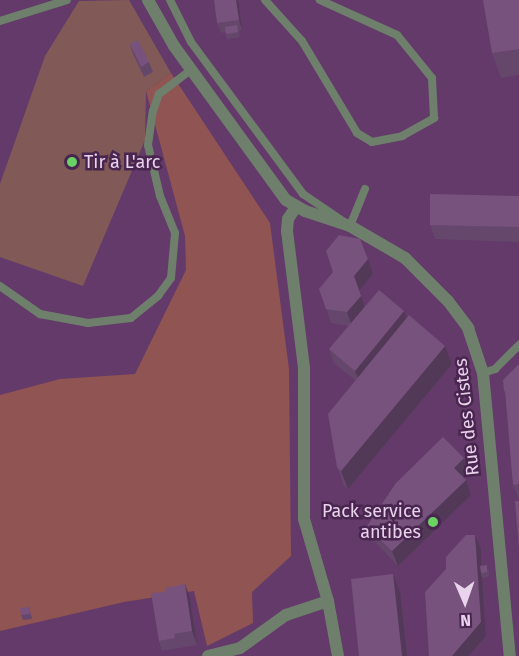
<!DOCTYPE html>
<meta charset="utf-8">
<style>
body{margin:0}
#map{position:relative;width:519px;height:656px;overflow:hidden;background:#55315a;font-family:"Fira Sans",sans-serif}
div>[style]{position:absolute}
.built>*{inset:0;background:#633a69}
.green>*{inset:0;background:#815a58}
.forest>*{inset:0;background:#905452}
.service>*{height:8px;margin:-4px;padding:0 4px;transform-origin:4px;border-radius:4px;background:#6e806c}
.minor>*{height:12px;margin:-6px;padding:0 6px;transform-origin:6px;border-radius:6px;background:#6e806c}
.wall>*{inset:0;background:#66476c}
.shaded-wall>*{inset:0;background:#533958}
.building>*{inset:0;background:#77527d}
.dots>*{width:16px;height:16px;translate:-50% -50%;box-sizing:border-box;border:3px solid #49264f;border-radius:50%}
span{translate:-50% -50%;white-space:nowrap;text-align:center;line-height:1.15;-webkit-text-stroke:5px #49264f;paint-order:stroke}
.poi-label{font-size:18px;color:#ead4ed}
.left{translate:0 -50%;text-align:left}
.right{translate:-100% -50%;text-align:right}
.street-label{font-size:18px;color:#ead4ed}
.north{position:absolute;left:435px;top:572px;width:60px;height:60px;-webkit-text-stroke:4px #49264f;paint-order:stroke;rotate:178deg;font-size:16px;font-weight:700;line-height:24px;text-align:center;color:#ead4ed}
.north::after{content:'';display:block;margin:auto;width:21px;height:27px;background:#ead4ed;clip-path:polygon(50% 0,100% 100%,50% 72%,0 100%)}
</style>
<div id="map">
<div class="built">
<div style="clip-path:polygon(0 0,519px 0,519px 656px,0 656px)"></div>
</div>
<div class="green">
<div style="clip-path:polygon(129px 0,171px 73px,146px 91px,145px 140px,83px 286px,0 257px,0 184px,45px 56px,79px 1px)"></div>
</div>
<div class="forest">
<div style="clip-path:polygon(171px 73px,270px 223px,289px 369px,291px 556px,252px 592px,253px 623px,207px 646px,194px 591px,124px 602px,0 631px,0 395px,60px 379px,135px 374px,186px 270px,185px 236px,146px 91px)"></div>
</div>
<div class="service">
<div style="left:170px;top:0;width:47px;rotate:63.4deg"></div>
<div style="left:191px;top:42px;width:189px;rotate:53.6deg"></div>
<div style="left:303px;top:194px;width:57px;rotate:34.2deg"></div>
<div style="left:350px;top:226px;width:40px;rotate:-68deg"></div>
<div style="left:265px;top:0;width:55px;rotate:47.9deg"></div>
<div style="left:302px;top:41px;width:107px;rotate:59.1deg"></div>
<div style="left:357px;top:133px;width:17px;rotate:31deg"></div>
<div style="left:372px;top:142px;width:31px;rotate:-11deg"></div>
<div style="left:402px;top:136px;width:37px;rotate:-29deg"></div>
<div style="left:434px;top:118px;width:40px;rotate:-92.9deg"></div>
<div style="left:432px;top:78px;width:55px;rotate:-129.1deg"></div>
<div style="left:397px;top:35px;width:85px;rotate:-155.6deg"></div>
<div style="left:0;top:21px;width:70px;rotate:-17.4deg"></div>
<div style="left:0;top:286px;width:49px;rotate:35deg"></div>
<div style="left:40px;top:314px;width:49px;rotate:10.6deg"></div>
<div style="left:88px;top:323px;width:43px;rotate:-6.6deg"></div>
<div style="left:131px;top:318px;width:35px;rotate:-39deg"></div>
<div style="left:158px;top:296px;width:22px;rotate:-54deg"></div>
<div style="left:171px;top:278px;width:45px;rotate:-84.9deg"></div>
<div style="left:175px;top:233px;width:40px;rotate:-112deg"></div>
<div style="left:160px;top:196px;width:52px;rotate:-103.2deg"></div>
<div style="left:148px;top:145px;width:34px;rotate:-82deg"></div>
<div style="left:153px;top:111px;width:18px;rotate:-71deg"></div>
<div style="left:159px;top:94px;width:40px;rotate:-37deg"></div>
<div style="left:483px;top:373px;width:13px;rotate:-18deg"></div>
<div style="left:495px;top:369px;width:34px;rotate:-45deg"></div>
</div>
<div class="minor">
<div style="left:148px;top:0;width:53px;rotate:60.5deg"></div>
<div style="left:174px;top:46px;width:190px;rotate:54deg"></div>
<div style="left:286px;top:200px;width:22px;rotate:30deg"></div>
<div style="left:305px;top:211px;width:47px;rotate:18.4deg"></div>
<div style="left:350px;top:226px;width:64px;rotate:30.2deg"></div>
<div style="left:405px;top:258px;width:61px;rotate:45deg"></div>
<div style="left:448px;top:301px;width:34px;rotate:53deg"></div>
<div style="left:468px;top:328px;width:47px;rotate:71.6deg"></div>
<div style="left:483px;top:373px;width:284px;rotate:84.6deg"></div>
<div style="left:296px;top:207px;width:14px;rotate:124deg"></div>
<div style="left:288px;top:219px;width:12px;rotate:95deg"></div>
<div style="left:287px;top:231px;width:138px;rotate:82.9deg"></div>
<div style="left:304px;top:368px;width:151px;rotate:90deg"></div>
<div style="left:304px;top:519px;width:85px;rotate:73.7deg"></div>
<div style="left:328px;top:601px;width:56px;rotate:79.7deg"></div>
<div style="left:208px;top:656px;width:33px;rotate:-14deg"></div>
<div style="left:240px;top:648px;width:57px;rotate:-35.7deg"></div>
<div style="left:286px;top:615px;width:44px;rotate:-18.4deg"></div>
</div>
<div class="wall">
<div style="clip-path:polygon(519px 0,519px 75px,501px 78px,492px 53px)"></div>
<div style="clip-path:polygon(239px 4px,242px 30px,239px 30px,240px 37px,227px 39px,225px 32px,221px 33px,217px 23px)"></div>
<div style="clip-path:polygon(130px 44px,149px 62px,153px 72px,144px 77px,133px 54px)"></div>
<div style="clip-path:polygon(519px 196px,519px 242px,435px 239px,430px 225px)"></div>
<div style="clip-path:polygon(373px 274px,359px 291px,365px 306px,404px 311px,407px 318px,445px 346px,452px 364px,348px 489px,344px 486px,337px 467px,355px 380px,334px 363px,329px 349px,349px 326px,331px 323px,319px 289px)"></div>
<div style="clip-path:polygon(519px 364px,519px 499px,513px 485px,506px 396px,504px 391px)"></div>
<div style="clip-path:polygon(464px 458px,469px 472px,464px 478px,466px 480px,471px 495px,398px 566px,373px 540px,367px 526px)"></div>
<div style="clip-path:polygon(481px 549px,482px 566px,489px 570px,489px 577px,482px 578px,486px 636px,469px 656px)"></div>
<div style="clip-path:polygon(185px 584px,190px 598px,197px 645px,162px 651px,159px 641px,166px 592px)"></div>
<div style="clip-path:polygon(29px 607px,32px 619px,23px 620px,21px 615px)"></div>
</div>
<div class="shaded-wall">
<div style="clip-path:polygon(236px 0,237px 0,239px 4px,242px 30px,239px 20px)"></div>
<div style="clip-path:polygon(368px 259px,373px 274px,359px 291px,354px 276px)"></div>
<div style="clip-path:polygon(361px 296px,366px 310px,352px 326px,347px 312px)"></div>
<div style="clip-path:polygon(404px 311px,410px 325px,361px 385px,355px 371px)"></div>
<div style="clip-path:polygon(445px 346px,452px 364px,348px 489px,341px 471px)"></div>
<div style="clip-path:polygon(464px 458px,469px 472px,459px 483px,454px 468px)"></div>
<div style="clip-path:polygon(466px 480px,471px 495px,398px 566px,392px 551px)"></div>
<div style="clip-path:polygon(475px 535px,481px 549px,482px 573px,481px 573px,482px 578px,486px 636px,469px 656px,452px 656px)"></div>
<div style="clip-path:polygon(393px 574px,400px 592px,407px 656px,402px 656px)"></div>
<div style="clip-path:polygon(185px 584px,190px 598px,197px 645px,192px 631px)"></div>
</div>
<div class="building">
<div style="clip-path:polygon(214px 0,236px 0,239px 20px,217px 23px)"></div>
<div style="clip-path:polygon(483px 0,519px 0,519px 49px,492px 53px)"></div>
<div style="clip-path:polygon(237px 25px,238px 32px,226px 34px,225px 27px)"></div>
<div style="clip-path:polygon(138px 40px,149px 62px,141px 67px,130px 44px)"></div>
<div style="clip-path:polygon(430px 194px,519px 196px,519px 227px,430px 225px)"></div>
<div style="clip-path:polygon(339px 235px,360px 239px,368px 259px,354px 276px,361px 296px,347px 312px,326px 309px,319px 289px,333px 272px,326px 251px)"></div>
<div style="clip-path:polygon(379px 290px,404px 311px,355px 371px,329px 349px)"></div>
<div style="clip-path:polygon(409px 315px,445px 346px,341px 471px,337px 467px,328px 414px)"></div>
<div style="clip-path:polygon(519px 364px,519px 389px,504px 391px,503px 380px)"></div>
<div style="clip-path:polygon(519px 389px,519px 484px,513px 485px,505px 390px)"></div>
<div style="clip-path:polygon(443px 437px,464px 458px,454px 468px,466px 480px,392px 551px,367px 526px,396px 483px)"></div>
<div style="clip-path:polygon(515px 501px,519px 501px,519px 548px)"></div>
<div style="clip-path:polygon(466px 535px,475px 535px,481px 622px,452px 656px,429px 656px,425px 592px,446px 569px,446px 557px)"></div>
<div style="clip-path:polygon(487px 565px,487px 572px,481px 573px,480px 566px)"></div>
<div style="clip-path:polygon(393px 574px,402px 656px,359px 656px,351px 579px)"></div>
<div style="clip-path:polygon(185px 584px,192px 631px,173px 634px,165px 588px)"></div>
<div style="clip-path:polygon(166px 592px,175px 638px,159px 641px,151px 593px)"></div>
<div style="clip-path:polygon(29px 607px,30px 614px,21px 615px,20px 608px)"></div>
</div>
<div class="dots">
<div style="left:72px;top:162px;background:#6bd363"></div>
<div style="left:433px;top:522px;background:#6bd363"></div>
</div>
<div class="poi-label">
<span class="left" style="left:84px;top:162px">Tir à L'arc</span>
<span class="right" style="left:421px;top:522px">Pack service<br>antibes</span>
</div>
<div class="street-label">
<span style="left:467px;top:417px;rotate:-96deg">Rue des Cistes</span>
</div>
<div class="north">N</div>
</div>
